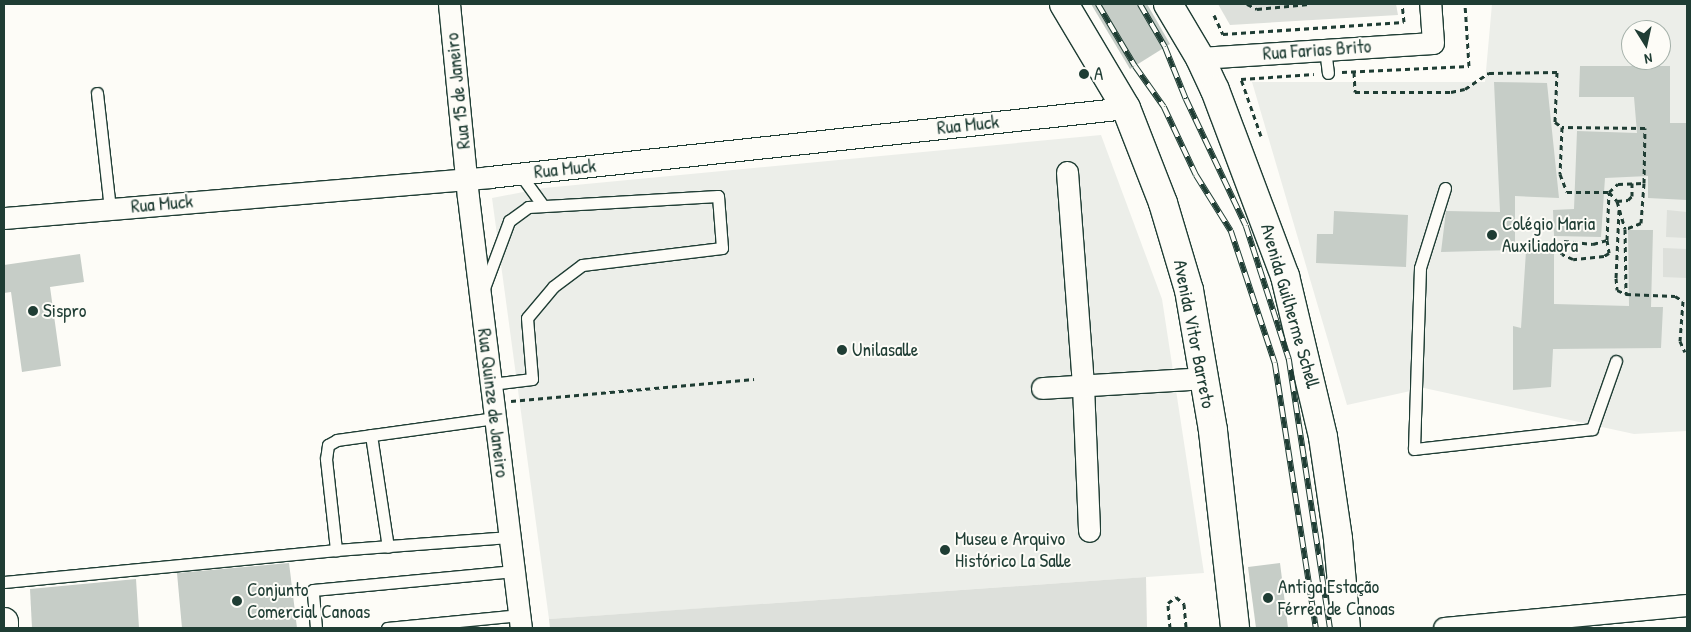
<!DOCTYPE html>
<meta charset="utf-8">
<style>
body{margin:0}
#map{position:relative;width:1691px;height:632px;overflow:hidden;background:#fdfcf7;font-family:"Patrick Hand",sans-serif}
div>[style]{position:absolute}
.built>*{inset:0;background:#eceee9}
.green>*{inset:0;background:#dde0db}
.building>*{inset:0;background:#c6cdc7}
.path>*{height:3px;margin-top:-1.5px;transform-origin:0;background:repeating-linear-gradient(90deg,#1f3d34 0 5px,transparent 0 9px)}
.roads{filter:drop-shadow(1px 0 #1f3d34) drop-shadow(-1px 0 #1f3d34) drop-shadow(0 1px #1f3d34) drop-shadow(0 -1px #1f3d34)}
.lane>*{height:11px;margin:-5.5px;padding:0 5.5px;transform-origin:5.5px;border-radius:5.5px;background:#fdfcf7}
.street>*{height:21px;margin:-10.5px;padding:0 10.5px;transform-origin:10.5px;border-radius:10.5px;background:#fdfcf7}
.secondary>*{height:28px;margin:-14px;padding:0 14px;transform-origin:14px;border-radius:14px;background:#fdfcf7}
.primary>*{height:28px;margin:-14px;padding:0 14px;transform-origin:14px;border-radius:14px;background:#fdfcf7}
.rail>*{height:5.5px;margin-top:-2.75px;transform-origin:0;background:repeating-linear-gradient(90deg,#fdfcf7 0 11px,#1f3d34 0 22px);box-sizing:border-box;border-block:1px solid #1f3d34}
.dots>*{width:14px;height:14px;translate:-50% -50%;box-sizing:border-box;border:2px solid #fdfcf7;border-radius:50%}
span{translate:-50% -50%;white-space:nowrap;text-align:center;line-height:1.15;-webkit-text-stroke:4px #fdfcf7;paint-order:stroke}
.street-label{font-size:19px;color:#1f3d34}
.poi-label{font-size:19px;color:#1f3d34}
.left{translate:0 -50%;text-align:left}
.frame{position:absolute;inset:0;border:5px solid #1f3d34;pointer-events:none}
.north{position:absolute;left:1621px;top:20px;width:50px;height:50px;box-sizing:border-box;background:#fdfcf7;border:1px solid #a4b0a9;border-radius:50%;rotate:170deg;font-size:14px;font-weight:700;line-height:20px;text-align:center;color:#1f3d34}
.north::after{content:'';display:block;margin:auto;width:18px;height:22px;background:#1f3d34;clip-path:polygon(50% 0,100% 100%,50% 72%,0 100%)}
</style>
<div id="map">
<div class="built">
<div style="clip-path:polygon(evenodd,1492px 4px,1687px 4px,1687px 431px,1634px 434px,1424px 388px,1347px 405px,1252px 82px,1485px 82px,1492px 4px,1631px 30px,1661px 30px,1661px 60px,1631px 60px,1631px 30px)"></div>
<div style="clip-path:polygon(1101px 135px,1162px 299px,1204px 573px,549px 619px,492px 198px,544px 188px)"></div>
</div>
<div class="green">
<div style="clip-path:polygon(1218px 4px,1396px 4px,1398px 15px,1230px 25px)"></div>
<div style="clip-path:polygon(1667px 210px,1687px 212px,1687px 238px,1666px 237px)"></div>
<div style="clip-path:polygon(1663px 248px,1687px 249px,1687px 278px,1663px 277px)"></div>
<div style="clip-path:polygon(1146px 577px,1147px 628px,550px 628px,549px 619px)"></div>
</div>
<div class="building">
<div style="clip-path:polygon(1091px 4px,1147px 4px,1170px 44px,1130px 69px)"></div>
<div style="clip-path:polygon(1580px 66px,1670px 66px,1670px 123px,1687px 123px,1687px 200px,1648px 198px,1648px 176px,1605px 178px,1601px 237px,1554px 236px,1553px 210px,1574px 209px,1577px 131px,1637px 133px,1634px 97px,1579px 97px)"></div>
<div style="clip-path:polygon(1494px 82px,1547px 83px,1559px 198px,1515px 196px,1515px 250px,1441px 252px,1446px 211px,1500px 212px)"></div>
<div style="clip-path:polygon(1334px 211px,1408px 215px,1406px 267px,1316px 263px,1317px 234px,1333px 234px)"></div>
<div style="clip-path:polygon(1628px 230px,1653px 230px,1651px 307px,1663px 307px,1661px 348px,1553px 349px,1551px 387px,1513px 390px,1513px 326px,1521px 328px,1526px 251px,1554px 251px,1554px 304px,1629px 306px)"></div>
<div style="clip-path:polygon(80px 254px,84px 282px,50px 287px,61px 366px,22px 372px,11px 292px,4px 293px,4px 265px)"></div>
<div style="clip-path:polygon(289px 563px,297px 628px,182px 628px,177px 573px)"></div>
<div style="clip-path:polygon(1280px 563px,1288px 628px,1256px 628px,1248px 567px)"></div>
<div style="clip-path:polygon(136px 579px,139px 628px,32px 628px,30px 589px)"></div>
</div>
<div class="path">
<div style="left:1247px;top:4px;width:11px;rotate:27deg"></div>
<div style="left:1257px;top:9px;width:52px;rotate:-5.5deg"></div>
<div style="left:1214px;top:15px;width:21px;rotate:65deg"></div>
<div style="left:1223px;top:34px;width:181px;rotate:-3.8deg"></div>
<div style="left:1404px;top:22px;width:18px;rotate:-96deg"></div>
<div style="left:1342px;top:72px;width:127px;rotate:-2.7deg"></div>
<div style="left:1469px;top:66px;width:62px;rotate:-93.7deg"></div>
<div style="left:1354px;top:72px;width:20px;rotate:87deg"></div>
<div style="left:1355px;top:92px;width:96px"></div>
<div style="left:1451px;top:92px;width:14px;rotate:-12deg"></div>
<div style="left:1465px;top:89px;width:29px;rotate:-34deg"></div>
<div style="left:1489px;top:73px;width:68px;rotate:-0.8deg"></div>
<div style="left:1557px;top:72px;width:50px;rotate:92.3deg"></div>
<div style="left:1555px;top:122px;width:9px;rotate:36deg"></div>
<div style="left:1562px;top:127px;width:47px;rotate:92.4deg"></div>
<div style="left:1560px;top:174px;width:19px;rotate:69deg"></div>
<div style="left:1567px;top:192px;width:42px"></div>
<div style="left:1609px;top:192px;width:12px;rotate:-42deg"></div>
<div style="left:1618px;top:184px;width:26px;rotate:-2deg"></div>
<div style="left:1644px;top:183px;width:55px;rotate:-89deg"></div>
<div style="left:1645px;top:128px;width:83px;rotate:-179.3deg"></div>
<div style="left:1261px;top:136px;width:60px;rotate:-109.3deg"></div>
<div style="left:1241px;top:79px;width:73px;rotate:-3.9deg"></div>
<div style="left:1644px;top:183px;width:40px;rotate:94.3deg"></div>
<div style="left:1641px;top:223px;width:17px;rotate:159deg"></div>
<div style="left:1625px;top:229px;width:65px;rotate:89.1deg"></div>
<div style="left:1626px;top:294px;width:49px;rotate:2.3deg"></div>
<div style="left:1675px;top:296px;width:9px;rotate:32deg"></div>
<div style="left:1683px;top:301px;width:40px;rotate:94.3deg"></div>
<div style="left:1680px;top:341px;width:12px;rotate:66deg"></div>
<div style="left:1609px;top:192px;width:12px;rotate:48deg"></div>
<div style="left:1617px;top:201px;width:11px;rotate:-5deg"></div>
<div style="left:1628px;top:200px;width:6px;rotate:-45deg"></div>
<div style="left:1632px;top:196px;width:13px;rotate:-90deg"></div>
<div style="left:1617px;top:201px;width:29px;rotate:74deg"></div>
<div style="left:1619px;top:210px;width:68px;rotate:92.5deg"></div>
<div style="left:1616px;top:278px;width:12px;rotate:85deg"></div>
<div style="left:1617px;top:290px;width:10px;rotate:24deg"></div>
<div style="left:1607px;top:240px;width:13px;rotate:81deg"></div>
<div style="left:1609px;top:253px;width:6px;rotate:149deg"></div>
<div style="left:1604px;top:256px;width:31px;rotate:174deg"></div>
<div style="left:1573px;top:259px;width:12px;rotate:-156deg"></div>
<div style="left:1562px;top:254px;width:8px;rotate:-120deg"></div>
<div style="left:1558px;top:247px;width:8px;rotate:-45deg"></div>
<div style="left:1564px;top:241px;width:29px;rotate:6deg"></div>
<div style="left:1593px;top:244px;width:15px;rotate:-16deg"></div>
<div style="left:1607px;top:240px;width:48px;rotate:-87.6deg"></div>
<div style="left:511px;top:401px;width:244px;rotate:-5.2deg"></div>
<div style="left:1170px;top:628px;width:25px;rotate:-95deg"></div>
<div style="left:1168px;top:603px;width:10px;rotate:-37deg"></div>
<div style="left:1176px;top:597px;width:11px;rotate:41deg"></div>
<div style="left:1184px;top:604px;width:24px;rotate:85deg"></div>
</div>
<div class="roads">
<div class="lane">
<div style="left:1325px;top:49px;width:24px;rotate:83deg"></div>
<div style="left:97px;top:93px;width:117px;rotate:83.6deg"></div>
<div style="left:520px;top:174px;width:39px;rotate:54deg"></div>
<div style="left:1445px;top:188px;width:84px;rotate:107.4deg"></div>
<div style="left:1420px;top:268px;width:181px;rotate:91.9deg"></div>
<div style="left:1414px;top:449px;width:179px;rotate:-6.4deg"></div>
<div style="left:1592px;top:429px;width:72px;rotate:-70.6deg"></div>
<div style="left:484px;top:288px;width:72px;rotate:-69.5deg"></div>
<div style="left:509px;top:221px;width:24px;rotate:-36deg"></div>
<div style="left:528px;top:207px;width:190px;rotate:-3.3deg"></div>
<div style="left:718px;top:196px;width:52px;rotate:85.6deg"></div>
<div style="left:722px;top:248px;width:141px;rotate:173.1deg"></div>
<div style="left:582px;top:265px;width:36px;rotate:143deg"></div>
<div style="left:553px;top:287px;width:40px;rotate:130deg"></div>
<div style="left:527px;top:318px;width:61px;rotate:85.3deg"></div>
<div style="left:532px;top:379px;width:41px;rotate:173deg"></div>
<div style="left:495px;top:418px;width:160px;rotate:172.1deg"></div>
<div style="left:337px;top:440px;width:10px;rotate:151deg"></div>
<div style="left:328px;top:445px;width:14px;rotate:98deg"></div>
<div style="left:326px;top:459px;width:92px;rotate:83.7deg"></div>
<div style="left:336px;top:550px;width:174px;rotate:-4.3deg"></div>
<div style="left:371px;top:435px;width:113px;rotate:81.4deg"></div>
<div style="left:4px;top:582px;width:334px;rotate:-5.5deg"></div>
<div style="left:316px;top:628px;width:38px;rotate:-95deg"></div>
<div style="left:313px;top:590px;width:202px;rotate:-5.4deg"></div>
<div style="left:387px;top:628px;width:134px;rotate:-5.6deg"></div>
</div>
<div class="street">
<div style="left:449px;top:4px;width:194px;rotate:84.4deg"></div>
<div style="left:468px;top:197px;width:434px;rotate:83deg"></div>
<div style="left:1200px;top:58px;width:233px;rotate:-3.7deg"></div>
<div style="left:1433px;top:43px;width:39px;rotate:-94deg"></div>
<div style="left:1067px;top:172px;width:215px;rotate:85.7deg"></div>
<div style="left:1083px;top:386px;width:145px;rotate:87.6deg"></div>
<div style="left:4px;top:218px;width:487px;rotate:-4.8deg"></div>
<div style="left:489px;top:177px;width:641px;rotate:-6.18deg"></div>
<div style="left:1042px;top:388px;width:162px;rotate:-3.5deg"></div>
<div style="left:1444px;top:628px;width:244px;rotate:-5.4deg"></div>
</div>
<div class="secondary">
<div style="left:1064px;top:4px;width:121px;rotate:59.2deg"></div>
<div style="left:1126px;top:108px;width:102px;rotate:68.7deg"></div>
<div style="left:1163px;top:203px;width:91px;rotate:73.4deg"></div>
<div style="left:1189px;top:290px;width:143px;rotate:80.3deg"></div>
<div style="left:1213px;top:431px;width:198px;rotate:83.6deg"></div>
<div style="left:1168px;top:4px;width:63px;rotate:59.3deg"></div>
<div style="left:1200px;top:58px;width:35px;rotate:65deg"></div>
<div style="left:1215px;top:90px;width:199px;rotate:69.4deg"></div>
<div style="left:1285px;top:276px;width:165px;rotate:76.7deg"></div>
<div style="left:1323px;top:437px;width:103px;rotate:81.6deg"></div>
<div style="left:1338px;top:539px;width:89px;rotate:84.9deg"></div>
</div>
<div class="primary">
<div style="left:4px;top:622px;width:6px;rotate:90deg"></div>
</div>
</div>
<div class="rail">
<div style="left:1098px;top:4px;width:72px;rotate:59.2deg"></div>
<div style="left:1135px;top:66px;width:50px;rotate:54.7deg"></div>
<div style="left:1164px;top:107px;width:75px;rotate:64.8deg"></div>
<div style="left:1196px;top:175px;width:66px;rotate:58deg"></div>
<div style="left:1231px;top:231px;width:139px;rotate:71.6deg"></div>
<div style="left:1275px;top:363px;width:268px;rotate:81.2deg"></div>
<div style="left:1140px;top:4px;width:50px;rotate:59.8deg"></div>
<div style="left:1165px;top:47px;width:56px;rotate:68deg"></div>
<div style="left:1186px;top:99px;width:140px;rotate:64.7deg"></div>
<div style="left:1246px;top:226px;width:140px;rotate:72.1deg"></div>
<div style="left:1289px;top:359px;width:272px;rotate:81.3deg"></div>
</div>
<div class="dots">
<div style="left:1084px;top:74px;background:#1f3d34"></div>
<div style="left:1492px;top:235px;background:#1f3d34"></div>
<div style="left:33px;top:311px;background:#1f3d34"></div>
<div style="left:842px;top:350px;background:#1f3d34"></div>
<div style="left:945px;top:550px;background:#1f3d34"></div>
<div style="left:1268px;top:598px;background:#1f3d34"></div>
<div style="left:237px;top:601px;background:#1f3d34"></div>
</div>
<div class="street-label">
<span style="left:1317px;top:50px;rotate:-4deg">Rua Farias Brito</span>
<span style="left:458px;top:91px;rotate:-96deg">Rua 15 de Janeiro</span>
<span style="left:968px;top:125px;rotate:-6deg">Rua Muck</span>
<span style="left:565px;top:169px;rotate:-6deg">Rua Muck</span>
<span style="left:162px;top:204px;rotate:-5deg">Rua Muck</span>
<span style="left:1290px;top:306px;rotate:74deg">Avenida Guilherme Schell</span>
<span style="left:1194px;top:334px;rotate:79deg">Avenida Vitor Barreto</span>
<span style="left:493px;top:403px;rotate:83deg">Rua Quinze de Janeiro</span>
</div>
<div class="poi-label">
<span class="left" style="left:1094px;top:74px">A</span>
<span class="left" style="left:1502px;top:235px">Colégio Maria<br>Auxiliadora</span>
<span class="left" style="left:43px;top:311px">Sispro</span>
<span class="left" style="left:852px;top:350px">Unilasalle</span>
<span class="left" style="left:955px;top:550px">Museu e Arquivo<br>Histórico La Salle</span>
<span class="left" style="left:1278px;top:598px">Antiga Estação<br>Férrea de Canoas</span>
<span class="left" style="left:247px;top:601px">Conjunto<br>Comercial Canoas</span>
</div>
<div class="frame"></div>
<div class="north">N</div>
</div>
